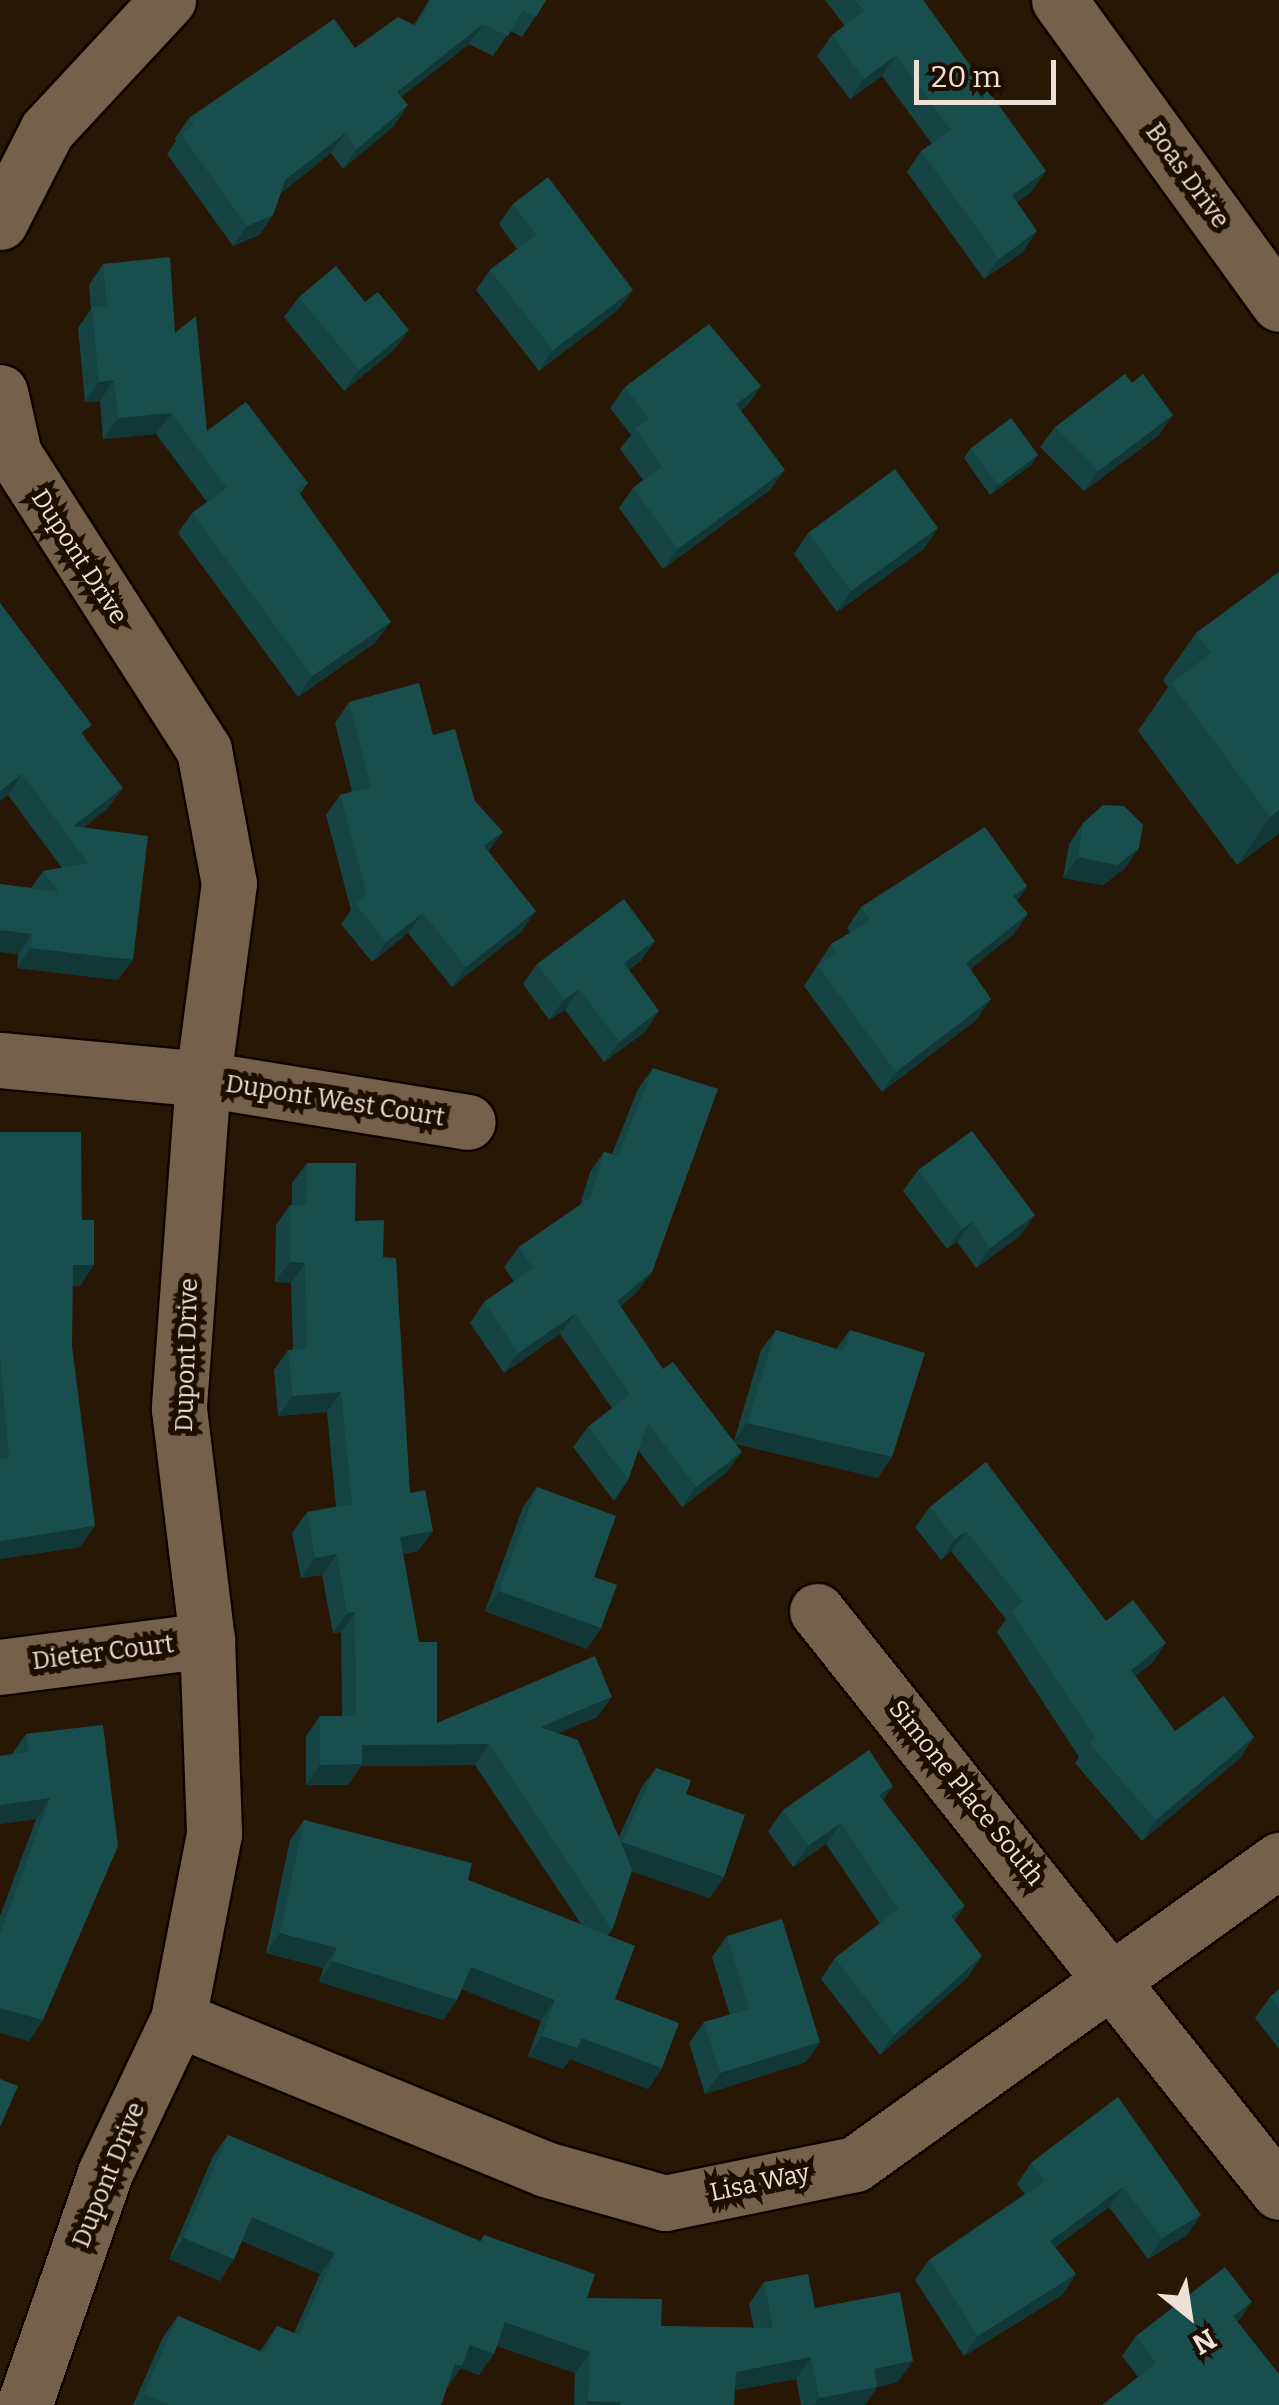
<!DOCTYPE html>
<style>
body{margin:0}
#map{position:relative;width:1279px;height:2405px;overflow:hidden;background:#281704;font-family:Bitter,serif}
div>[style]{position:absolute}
.roads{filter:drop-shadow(2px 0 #100300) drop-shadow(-2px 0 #100300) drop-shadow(0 2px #100300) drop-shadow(0 -2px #100300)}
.street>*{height:55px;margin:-27.5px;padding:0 27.5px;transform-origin:27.5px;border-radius:27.5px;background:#74604b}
.wall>*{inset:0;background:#164343}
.shaded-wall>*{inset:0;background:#123737}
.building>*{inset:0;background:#194e4e}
span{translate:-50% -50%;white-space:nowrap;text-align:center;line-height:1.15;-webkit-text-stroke:10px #1e0e00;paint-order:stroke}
.street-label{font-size:25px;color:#ede1d5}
.north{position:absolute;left:1139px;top:2265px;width:100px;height:100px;-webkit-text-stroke:8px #1e0e00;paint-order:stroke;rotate:150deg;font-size:28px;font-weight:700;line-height:40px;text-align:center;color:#ede1d5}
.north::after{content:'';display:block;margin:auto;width:35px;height:45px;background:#ede1d5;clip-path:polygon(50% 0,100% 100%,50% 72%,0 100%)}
.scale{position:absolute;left:914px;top:60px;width:142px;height:45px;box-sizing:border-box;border:5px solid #ede1d5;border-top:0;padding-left:12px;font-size:30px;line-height:35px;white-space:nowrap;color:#ede1d5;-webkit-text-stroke:8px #1e0e00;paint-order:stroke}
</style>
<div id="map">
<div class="roads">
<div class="street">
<div style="left:1059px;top:0;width:375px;rotate:54.1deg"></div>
<div style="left:0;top:222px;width:103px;rotate:-62.9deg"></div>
<div style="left:47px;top:130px;width:178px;rotate:-47.1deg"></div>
<div style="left:0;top:392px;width:64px;rotate:77.3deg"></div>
<div style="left:14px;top:454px;width:352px;rotate:57.3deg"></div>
<div style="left:204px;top:750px;width:135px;rotate:79.4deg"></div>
<div style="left:229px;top:883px;width:198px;rotate:97.6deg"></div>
<div style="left:203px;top:1079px;width:331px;rotate:94.2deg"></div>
<div style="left:179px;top:1409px;width:233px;rotate:83.1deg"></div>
<div style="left:207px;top:1640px;width:194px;rotate:87.9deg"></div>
<div style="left:214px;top:1834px;width:188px;rotate:101deg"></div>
<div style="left:178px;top:2019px;width:170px;rotate:115.4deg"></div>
<div style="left:105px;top:2173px;width:246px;rotate:109.2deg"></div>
<div style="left:0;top:1060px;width:204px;rotate:5.3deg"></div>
<div style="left:203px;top:1079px;width:268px;rotate:9.2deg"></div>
<div style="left:817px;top:1611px;width:742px;rotate:51.51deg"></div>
<div style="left:0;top:1667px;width:209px;rotate:-7.4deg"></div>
<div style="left:178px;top:2019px;width:396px;rotate:22.2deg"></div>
<div style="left:545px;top:2169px;width:125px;rotate:15.8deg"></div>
<div style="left:665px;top:2203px;width:194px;rotate:-11.6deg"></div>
<div style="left:855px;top:2164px;width:522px;rotate:-35.64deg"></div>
</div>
</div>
<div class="wall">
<div style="clip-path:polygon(429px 0,546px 0,522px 37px,510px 31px,493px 56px,469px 44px,401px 97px,394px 126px,343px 169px,331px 153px,281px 193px,273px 215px,259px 235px,233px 246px,167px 154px,176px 141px,175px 138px,189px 118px,414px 25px)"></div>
<div style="clip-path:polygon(825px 0,923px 0,1046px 171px,1031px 192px,1017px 202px,1023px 252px,984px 279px,907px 172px,921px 151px,932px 144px,882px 76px,850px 99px,817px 56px,832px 35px,845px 26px)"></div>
<div style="clip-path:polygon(513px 204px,618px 310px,539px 371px,476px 290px,490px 270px,517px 249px,499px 224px)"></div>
<div style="clip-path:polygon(103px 264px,175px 333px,207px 431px,308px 483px,300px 494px,376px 642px,298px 697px,178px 533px,192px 513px,207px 502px,156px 434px,103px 439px,100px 401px,85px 402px,78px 328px,91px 309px,89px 285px)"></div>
<div style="clip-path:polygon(299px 297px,394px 350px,344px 391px,284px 317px)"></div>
<div style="clip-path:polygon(761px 386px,747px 406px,741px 410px,770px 490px,663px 569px,619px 508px,633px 488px,643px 480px,620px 449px,631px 435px,610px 408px,625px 387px)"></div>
<div style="clip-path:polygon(1055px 427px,1159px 435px,1084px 491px,1040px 447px)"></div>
<div style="clip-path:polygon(971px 448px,1038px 455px,1031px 465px,990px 495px,964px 458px)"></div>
<div style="clip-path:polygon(808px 533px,924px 549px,837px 612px,794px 554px)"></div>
<div style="clip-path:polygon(1279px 572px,1279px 833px,1237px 865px,1138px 731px,1168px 687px,1163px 680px,1196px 633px)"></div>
<div style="clip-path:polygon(0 603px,84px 736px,108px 808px,83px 828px,118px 980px,17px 968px,18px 954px,0 952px,0 884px,31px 888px,43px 871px,62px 868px,8px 795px,0 801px)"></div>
<div style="clip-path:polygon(349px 702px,433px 735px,489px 852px,522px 931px,452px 987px,408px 933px,372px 962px,341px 924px,351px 910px,326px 815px,340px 795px,352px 791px,335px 723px)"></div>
<div style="clip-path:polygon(1083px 823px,1139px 848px,1125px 868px,1103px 885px,1063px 878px,1069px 844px)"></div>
<div style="clip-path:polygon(1027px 886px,1017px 901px,1014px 934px,970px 969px,991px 999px,976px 1020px,882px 1092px,804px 986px,831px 944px,850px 933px,847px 928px,861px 907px)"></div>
<div style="clip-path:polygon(641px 961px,628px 970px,645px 1032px,604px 1062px,565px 1010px,549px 1020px,523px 984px,537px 964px)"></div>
<div style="clip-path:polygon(653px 1068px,637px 1292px,620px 1307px,663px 1369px,734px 1441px,761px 1350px,776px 1330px,836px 1349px,850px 1330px,878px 1478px,736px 1444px,727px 1472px,682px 1507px,638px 1450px,628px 1480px,614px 1501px,573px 1447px,588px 1427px,612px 1408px,560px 1334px,504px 1373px,470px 1323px,484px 1302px,514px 1282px,504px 1267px,519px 1247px,580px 1205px,590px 1172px,604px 1152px,612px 1154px,638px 1089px)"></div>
<div style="clip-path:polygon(0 1132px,82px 1220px,80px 1286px,72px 1286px,72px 1346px,80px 1547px,0 1559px)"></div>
<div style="clip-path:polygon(307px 1163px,383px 1257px,410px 1493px,433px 1531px,418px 1551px,403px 1554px,419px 1642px,437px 1723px,597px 1717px,558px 1733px,619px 1837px,641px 1788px,656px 1768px,686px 1794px,724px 1877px,709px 1898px,632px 1871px,612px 1930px,608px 1935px,615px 1999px,662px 2068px,648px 2089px,570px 2059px,563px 2069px,528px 2056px,541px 2021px,462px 1989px,457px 2000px,443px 2020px,319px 1982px,323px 1968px,266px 1953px,290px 1840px,304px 1820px,468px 1880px,581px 1924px,475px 1765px,361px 1766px,348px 1785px,306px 1785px,306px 1736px,320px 1716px,342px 1716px,341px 1632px,333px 1633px,322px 1575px,301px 1578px,292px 1533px,307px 1512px,336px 1507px,327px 1412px,278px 1416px,274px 1370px,288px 1350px,293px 1350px,291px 1283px,275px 1282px,276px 1225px,290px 1205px,292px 1205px,292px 1183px)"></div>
<div style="clip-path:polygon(918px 1170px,1020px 1236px,976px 1268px,957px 1242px,947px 1249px,903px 1191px)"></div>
<div style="clip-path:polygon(537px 1487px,594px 1577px,601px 1628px,587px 1649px,485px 1611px,523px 1507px)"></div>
<div style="clip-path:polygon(930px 1507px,1106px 1621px,1166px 1643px,1152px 1663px,1135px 1676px,1175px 1731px,1254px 1737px,1240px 1758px,1142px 1841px,1075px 1763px,1079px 1757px,997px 1632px,1006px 1619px,951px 1551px,941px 1560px,915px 1527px)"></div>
<div style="clip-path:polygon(103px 1725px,43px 2020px,29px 2041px,0 2033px,0 1916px,36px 1819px,0 1824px,0 1756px,12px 1754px,26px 1734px)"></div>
<div style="clip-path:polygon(893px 1786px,883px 1800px,955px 1921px,968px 1977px,880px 2055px,821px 1979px,835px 1958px,880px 1924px,826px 1844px,793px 1867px,768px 1831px,783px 1810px)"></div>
<div style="clip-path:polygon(727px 1936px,820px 2042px,806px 2062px,705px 2094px,689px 2043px,704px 2022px,730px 2015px,712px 1957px)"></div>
<div style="clip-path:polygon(1279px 1989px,1279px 2049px,1255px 2018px,1270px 1997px)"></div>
<div style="clip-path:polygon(1118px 2097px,1187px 2235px,1148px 2259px,1109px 2207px,1055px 2247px,1076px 2274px,1062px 2295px,964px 2356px,915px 2280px,929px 2260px,1025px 2194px,1017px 2184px,1031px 2163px)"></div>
<div style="clip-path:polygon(228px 2135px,480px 2241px,484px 2235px,587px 2298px,661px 2326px,754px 2328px,749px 2304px,764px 2282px,815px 2308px,898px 2382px,877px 2387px,865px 2405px,801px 2405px,796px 2379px,735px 2390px,734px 2405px,574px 2405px,575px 2373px,497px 2346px,479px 2375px,461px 2368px,447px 2388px,441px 2405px,133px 2405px,163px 2337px,178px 2316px,260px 2351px,277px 2326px,294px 2333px,320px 2274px,242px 2241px,234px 2259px,220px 2281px,169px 2259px,213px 2156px)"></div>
<div style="clip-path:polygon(1238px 2322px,1138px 2377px,1122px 2356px,1136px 2336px)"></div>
</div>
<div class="shaded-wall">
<div style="clip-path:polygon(483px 24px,469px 44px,382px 112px,397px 92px)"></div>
<div style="clip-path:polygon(896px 55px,882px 76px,850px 99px,864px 79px)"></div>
<div style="clip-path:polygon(408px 105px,394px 126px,343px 169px,357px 149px)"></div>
<div style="clip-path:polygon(345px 133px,331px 153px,271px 201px,285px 180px)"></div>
<div style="clip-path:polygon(1046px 171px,1031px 192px,998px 216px,1012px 195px)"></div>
<div style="clip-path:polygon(273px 215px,259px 235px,233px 246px,247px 226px)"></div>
<div style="clip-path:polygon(1037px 231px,1023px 252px,984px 279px,999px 259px)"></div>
<div style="clip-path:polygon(633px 290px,618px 310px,539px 371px,553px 350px)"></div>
<div style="clip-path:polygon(409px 330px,394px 350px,344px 391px,359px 370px)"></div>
<div style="clip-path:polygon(114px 380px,100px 401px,85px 402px,99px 382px)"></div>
<div style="clip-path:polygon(761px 386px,747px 406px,722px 424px,736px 404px)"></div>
<div style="clip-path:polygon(171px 413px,156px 434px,103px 439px,118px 418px)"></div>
<div style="clip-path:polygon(1173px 415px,1159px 435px,1084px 491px,1098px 471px)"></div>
<div style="clip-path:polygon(1038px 455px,1031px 465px,990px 495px,998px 485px)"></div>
<div style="clip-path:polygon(785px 470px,770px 490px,663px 569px,678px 549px)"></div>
<div style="clip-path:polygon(938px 528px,924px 549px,837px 612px,851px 591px)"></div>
<div style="clip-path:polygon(391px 622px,376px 642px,298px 697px,312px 676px)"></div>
<div style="clip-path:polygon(22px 774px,8px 795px,0 801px,0 791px)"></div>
<div style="clip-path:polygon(123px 788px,108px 808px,70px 838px,73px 826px)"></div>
<div style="clip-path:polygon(1279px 810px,1279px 833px,1237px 865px,1270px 817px)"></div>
<div style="clip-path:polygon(503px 832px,488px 852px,484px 846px)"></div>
<div style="clip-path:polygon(1139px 848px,1125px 868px,1103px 885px,1063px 878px,1078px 857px)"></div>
<div style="clip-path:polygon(1027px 886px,1013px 907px,1013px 896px)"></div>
<div style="clip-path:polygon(536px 911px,522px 931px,452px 987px,466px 967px)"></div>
<div style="clip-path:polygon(423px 913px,408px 933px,372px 962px,386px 942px)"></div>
<div style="clip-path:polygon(1028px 914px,1014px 934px,952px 984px,966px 963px)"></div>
<div style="clip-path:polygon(0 930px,32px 934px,18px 954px,0 952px)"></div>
<div style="clip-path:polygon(655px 941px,641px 961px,609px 984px,624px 963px)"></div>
<div style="clip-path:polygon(31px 948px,133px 960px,118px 980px,17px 968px)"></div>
<div style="clip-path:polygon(579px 989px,565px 1010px,549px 1020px,564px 1000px)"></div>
<div style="clip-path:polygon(991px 999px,976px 1020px,882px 1092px,896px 1072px)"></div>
<div style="clip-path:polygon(659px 1011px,645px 1032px,604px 1062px,619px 1042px)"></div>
<div style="clip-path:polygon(1035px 1215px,1020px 1236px,976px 1268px,990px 1248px)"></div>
<div style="clip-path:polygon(972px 1222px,957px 1242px,947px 1249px,962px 1229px)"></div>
<div style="clip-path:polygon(290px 1262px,305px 1263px,291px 1283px,275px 1282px)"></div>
<div style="clip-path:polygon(73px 1265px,94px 1265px,80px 1286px,58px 1286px)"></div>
<div style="clip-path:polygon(652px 1272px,637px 1292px,602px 1321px,617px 1301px)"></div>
<div style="clip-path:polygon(575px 1314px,560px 1334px,504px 1373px,518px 1353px)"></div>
<div style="clip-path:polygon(341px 1392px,327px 1412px,278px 1416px,293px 1396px)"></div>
<div style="clip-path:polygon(747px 1423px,892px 1457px,878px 1478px,733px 1443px)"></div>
<div style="clip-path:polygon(742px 1452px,727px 1472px,682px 1507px,696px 1487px)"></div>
<div style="clip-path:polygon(95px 1526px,80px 1547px,0 1559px,0 1541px)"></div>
<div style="clip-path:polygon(433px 1531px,418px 1551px,385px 1557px,400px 1537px)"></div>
<div style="clip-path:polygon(966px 1531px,951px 1551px,941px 1560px,955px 1539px)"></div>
<div style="clip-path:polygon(337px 1554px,322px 1575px,301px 1578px,315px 1558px)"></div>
<div style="clip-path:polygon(499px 1591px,601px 1628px,587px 1649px,485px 1611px)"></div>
<div style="clip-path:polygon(355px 1612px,341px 1632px,333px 1633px,347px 1613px)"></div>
<div style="clip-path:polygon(1166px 1643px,1152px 1663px,1116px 1690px,1131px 1670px)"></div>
<div style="clip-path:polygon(612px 1697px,597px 1717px,525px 1747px,540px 1727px)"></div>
<div style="clip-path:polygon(1254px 1737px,1240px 1758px,1142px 1841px,1156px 1820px)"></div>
<div style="clip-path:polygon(489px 1744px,475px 1765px,361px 1766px,348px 1785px,306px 1785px,320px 1765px,362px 1745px)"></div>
<div style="clip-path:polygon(893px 1786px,879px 1806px,879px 1795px)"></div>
<div style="clip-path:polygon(50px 1798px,36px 1819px,0 1824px,0 1805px)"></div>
<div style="clip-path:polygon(841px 1823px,826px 1844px,793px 1867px,808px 1846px)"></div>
<div style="clip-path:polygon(622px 1842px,724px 1877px,709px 1898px,607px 1863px)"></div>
<div style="clip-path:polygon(965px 1906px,950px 1927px,951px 1916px)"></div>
<div style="clip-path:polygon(280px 1933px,337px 1948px,323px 1968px,266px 1953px)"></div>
<div style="clip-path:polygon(982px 1956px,968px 1977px,880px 2055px,894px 2035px)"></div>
<div style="clip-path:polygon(333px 1961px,457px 2000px,443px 2020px,319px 1982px)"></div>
<div style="clip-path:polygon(471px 1967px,555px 2000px,541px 2021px,456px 1987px)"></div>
<div style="clip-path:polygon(0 2008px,43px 2020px,29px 2041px,0 2033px)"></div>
<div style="clip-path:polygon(542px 2036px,582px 2038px,662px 2068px,648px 2089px,570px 2059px,563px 2069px,528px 2056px)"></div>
<div style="clip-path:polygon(820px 2042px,806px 2062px,705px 2094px,720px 2073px)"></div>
<div style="clip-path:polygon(1123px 2187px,1109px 2207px,1036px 2262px,1050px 2241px)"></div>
<div style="clip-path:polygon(1201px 2215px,1187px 2235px,1148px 2259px,1162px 2238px)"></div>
<div style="clip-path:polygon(252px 2217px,335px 2253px,320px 2274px,237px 2238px)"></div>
<div style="clip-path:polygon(184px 2238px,234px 2259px,220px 2281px,169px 2259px)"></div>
<div style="clip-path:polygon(1076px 2274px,1062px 2295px,964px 2356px,978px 2336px)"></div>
<div style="clip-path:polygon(1252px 2302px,1238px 2322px,1233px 2316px)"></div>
<div style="clip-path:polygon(505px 2322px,590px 2352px,575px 2373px,490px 2343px)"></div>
<div style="clip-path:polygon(470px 2345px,494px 2354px,479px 2375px,461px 2368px,447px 2388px,440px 2385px)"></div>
<div style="clip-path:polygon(811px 2357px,796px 2379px,721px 2393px,736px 2372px)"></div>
<div style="clip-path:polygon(913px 2361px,898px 2382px,859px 2390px,874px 2369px)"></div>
<div style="clip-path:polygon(877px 2387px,865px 2405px,814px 2405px,819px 2398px)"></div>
<div style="clip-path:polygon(588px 2401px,621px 2402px,619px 2405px,585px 2405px)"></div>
</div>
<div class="building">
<div style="clip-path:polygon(431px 0,546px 0,536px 17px,523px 10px,508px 36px,483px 24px,397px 92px,408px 105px,357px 149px,345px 133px,285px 180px,273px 215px,247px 226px,181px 134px,194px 125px,189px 118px,334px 19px,355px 48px,398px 17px,416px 26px)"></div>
<div style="clip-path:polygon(855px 0,923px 0,1046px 171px,1012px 195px,1037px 231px,999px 259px,921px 151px,951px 130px,896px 55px,864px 79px,832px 35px,864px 11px)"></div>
<div style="clip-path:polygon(548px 177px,633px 290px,553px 350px,490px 270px,536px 235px,513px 204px)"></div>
<div style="clip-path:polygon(170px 257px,175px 333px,196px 316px,207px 431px,246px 402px,308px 483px,297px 490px,391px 622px,312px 676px,192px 513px,227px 488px,171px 413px,118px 418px,114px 380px,99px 382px,92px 307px,107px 306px,103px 264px)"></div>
<div style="clip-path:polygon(336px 266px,365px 302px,378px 292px,409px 330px,359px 370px,299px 297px)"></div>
<div style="clip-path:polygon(709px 324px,761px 386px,736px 404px,785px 470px,678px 549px,633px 488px,662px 467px,635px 428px,649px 419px,625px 387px)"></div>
<div style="clip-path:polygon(1125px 374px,1132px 383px,1143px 374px,1173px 415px,1098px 471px,1055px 427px)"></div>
<div style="clip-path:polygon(1011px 418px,1038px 455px,998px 485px,971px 448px)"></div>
<div style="clip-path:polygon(895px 469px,938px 528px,851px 591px,808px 533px)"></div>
<div style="clip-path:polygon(1279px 572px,1279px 810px,1270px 817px,1171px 683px,1211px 653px,1196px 633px)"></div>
<div style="clip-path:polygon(0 603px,92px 725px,81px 733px,123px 788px,73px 826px,148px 836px,133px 960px,31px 948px,32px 934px,0 930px,0 884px,59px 892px,43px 871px,88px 863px,22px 774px,0 791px)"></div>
<div style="clip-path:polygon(419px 683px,433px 735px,455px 729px,475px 801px,503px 832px,484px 846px,536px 911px,466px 967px,423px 913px,386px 942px,355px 903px,367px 894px,340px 795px,371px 787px,349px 702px)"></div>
<div style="clip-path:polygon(1103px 805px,1124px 806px,1143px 825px,1139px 848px,1117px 865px,1078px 857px,1083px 823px)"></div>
<div style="clip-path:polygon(985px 827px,1027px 886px,1013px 896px,1028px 914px,966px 963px,991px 999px,896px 1072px,818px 966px,837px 953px,831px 944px,870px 921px,861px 907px)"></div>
<div style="clip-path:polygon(624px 899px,655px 941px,624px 963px,659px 1011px,619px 1042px,579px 989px,564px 1000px,537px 964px)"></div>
<div style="clip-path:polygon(653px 1068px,718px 1089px,652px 1272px,617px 1301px,663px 1369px,673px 1362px,742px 1452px,696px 1487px,648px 1423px,628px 1480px,588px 1427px,630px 1394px,575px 1314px,518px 1353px,484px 1302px,533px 1268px,519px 1247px,590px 1198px,604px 1152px,618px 1156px)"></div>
<div style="clip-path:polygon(972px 1131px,1035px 1215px,990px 1248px,972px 1222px,962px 1229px,918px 1170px)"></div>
<div style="clip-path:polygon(0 1132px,81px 1132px,82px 1220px,94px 1220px,94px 1265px,73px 1265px,72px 1346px,95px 1526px,0 1541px,0 1459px,9px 1458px,0 1356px)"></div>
<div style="clip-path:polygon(307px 1163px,356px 1163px,355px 1221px,384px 1220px,383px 1257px,396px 1258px,410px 1493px,425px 1490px,433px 1531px,400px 1537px,419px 1642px,437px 1642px,437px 1723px,595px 1656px,612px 1697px,540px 1727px,578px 1740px,632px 1869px,612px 1930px,489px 1744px,362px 1745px,362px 1764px,320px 1765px,320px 1716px,356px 1716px,355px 1612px,347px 1613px,337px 1554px,315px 1558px,307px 1512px,352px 1504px,341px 1392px,293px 1396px,288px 1350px,307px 1348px,305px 1263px,290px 1262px,290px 1205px,306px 1205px)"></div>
<div style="clip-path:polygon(776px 1330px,843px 1351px,850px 1330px,925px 1353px,892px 1457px,747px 1423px)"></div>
<div style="clip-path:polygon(986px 1462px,1106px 1621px,1133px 1600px,1166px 1643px,1131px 1670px,1175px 1731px,1224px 1696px,1254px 1737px,1156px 1820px,1089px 1743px,1095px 1738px,1011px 1611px,1023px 1602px,966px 1531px,955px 1539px,930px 1507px)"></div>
<div style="clip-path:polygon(537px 1487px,616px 1516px,594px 1577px,617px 1585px,601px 1628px,499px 1591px)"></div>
<div style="clip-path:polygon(103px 1725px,118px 1846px,43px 2020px,0 2008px,0 1934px,50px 1798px,0 1805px,0 1756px,29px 1752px,26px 1734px)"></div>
<div style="clip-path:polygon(869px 1750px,893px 1786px,879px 1795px,965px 1906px,951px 1916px,982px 1956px,894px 2035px,835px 1958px,898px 1909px,841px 1823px,808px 1846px,783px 1810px)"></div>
<div style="clip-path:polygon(656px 1768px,691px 1780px,686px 1794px,745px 1815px,724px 1877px,622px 1842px)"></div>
<div style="clip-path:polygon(304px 1820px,472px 1863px,468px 1880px,635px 1946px,615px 1999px,679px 2023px,662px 2068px,582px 2038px,577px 2048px,542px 2036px,555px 2000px,471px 1967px,457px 2000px,333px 1961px,337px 1948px,280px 1933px)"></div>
<div style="clip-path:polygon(782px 1919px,820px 2042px,720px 2073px,704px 2022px,749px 2009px,727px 1936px)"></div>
<div style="clip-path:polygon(1279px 1989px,1279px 2009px,1270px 1997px)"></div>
<div style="clip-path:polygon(0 2079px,18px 2086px,0 2127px)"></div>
<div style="clip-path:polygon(1118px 2097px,1201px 2215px,1162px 2238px,1123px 2187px,1050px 2241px,1076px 2274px,978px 2336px,929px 2260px,1045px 2181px,1031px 2163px)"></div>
<div style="clip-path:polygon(228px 2135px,482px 2242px,484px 2235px,595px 2274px,587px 2298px,662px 2299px,661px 2326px,773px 2328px,764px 2282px,808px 2274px,815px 2308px,900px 2292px,913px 2361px,874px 2369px,877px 2387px,819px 2398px,811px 2357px,736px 2372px,734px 2405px,621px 2405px,621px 2402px,588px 2401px,590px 2352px,505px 2322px,494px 2354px,470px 2345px,462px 2366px,455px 2364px,441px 2405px,169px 2405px,144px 2394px,178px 2316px,264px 2353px,277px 2326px,299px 2335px,335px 2253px,252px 2217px,234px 2259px,184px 2238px)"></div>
<div style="clip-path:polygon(1225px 2267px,1252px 2302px,1233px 2316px,1279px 2374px,1279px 2405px,1102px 2405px,1156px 2363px,1136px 2336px)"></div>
</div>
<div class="street-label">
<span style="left:1187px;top:176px;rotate:54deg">Boas Drive</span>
<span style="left:79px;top:557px;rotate:57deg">Dupont Drive</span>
<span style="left:335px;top:1101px;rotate:9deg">Dupont West Court</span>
<span style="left:187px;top:1355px;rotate:-88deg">Dupont Drive</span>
<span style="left:103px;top:1653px;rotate:-7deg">Dieter Court</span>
<span style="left:966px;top:1793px;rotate:51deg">Simone Place South</span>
<span style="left:109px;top:2175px;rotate:-68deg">Dupont Drive</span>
<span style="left:760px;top:2183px;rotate:-12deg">Lisa Way</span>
</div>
<div class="north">N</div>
<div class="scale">20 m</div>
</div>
